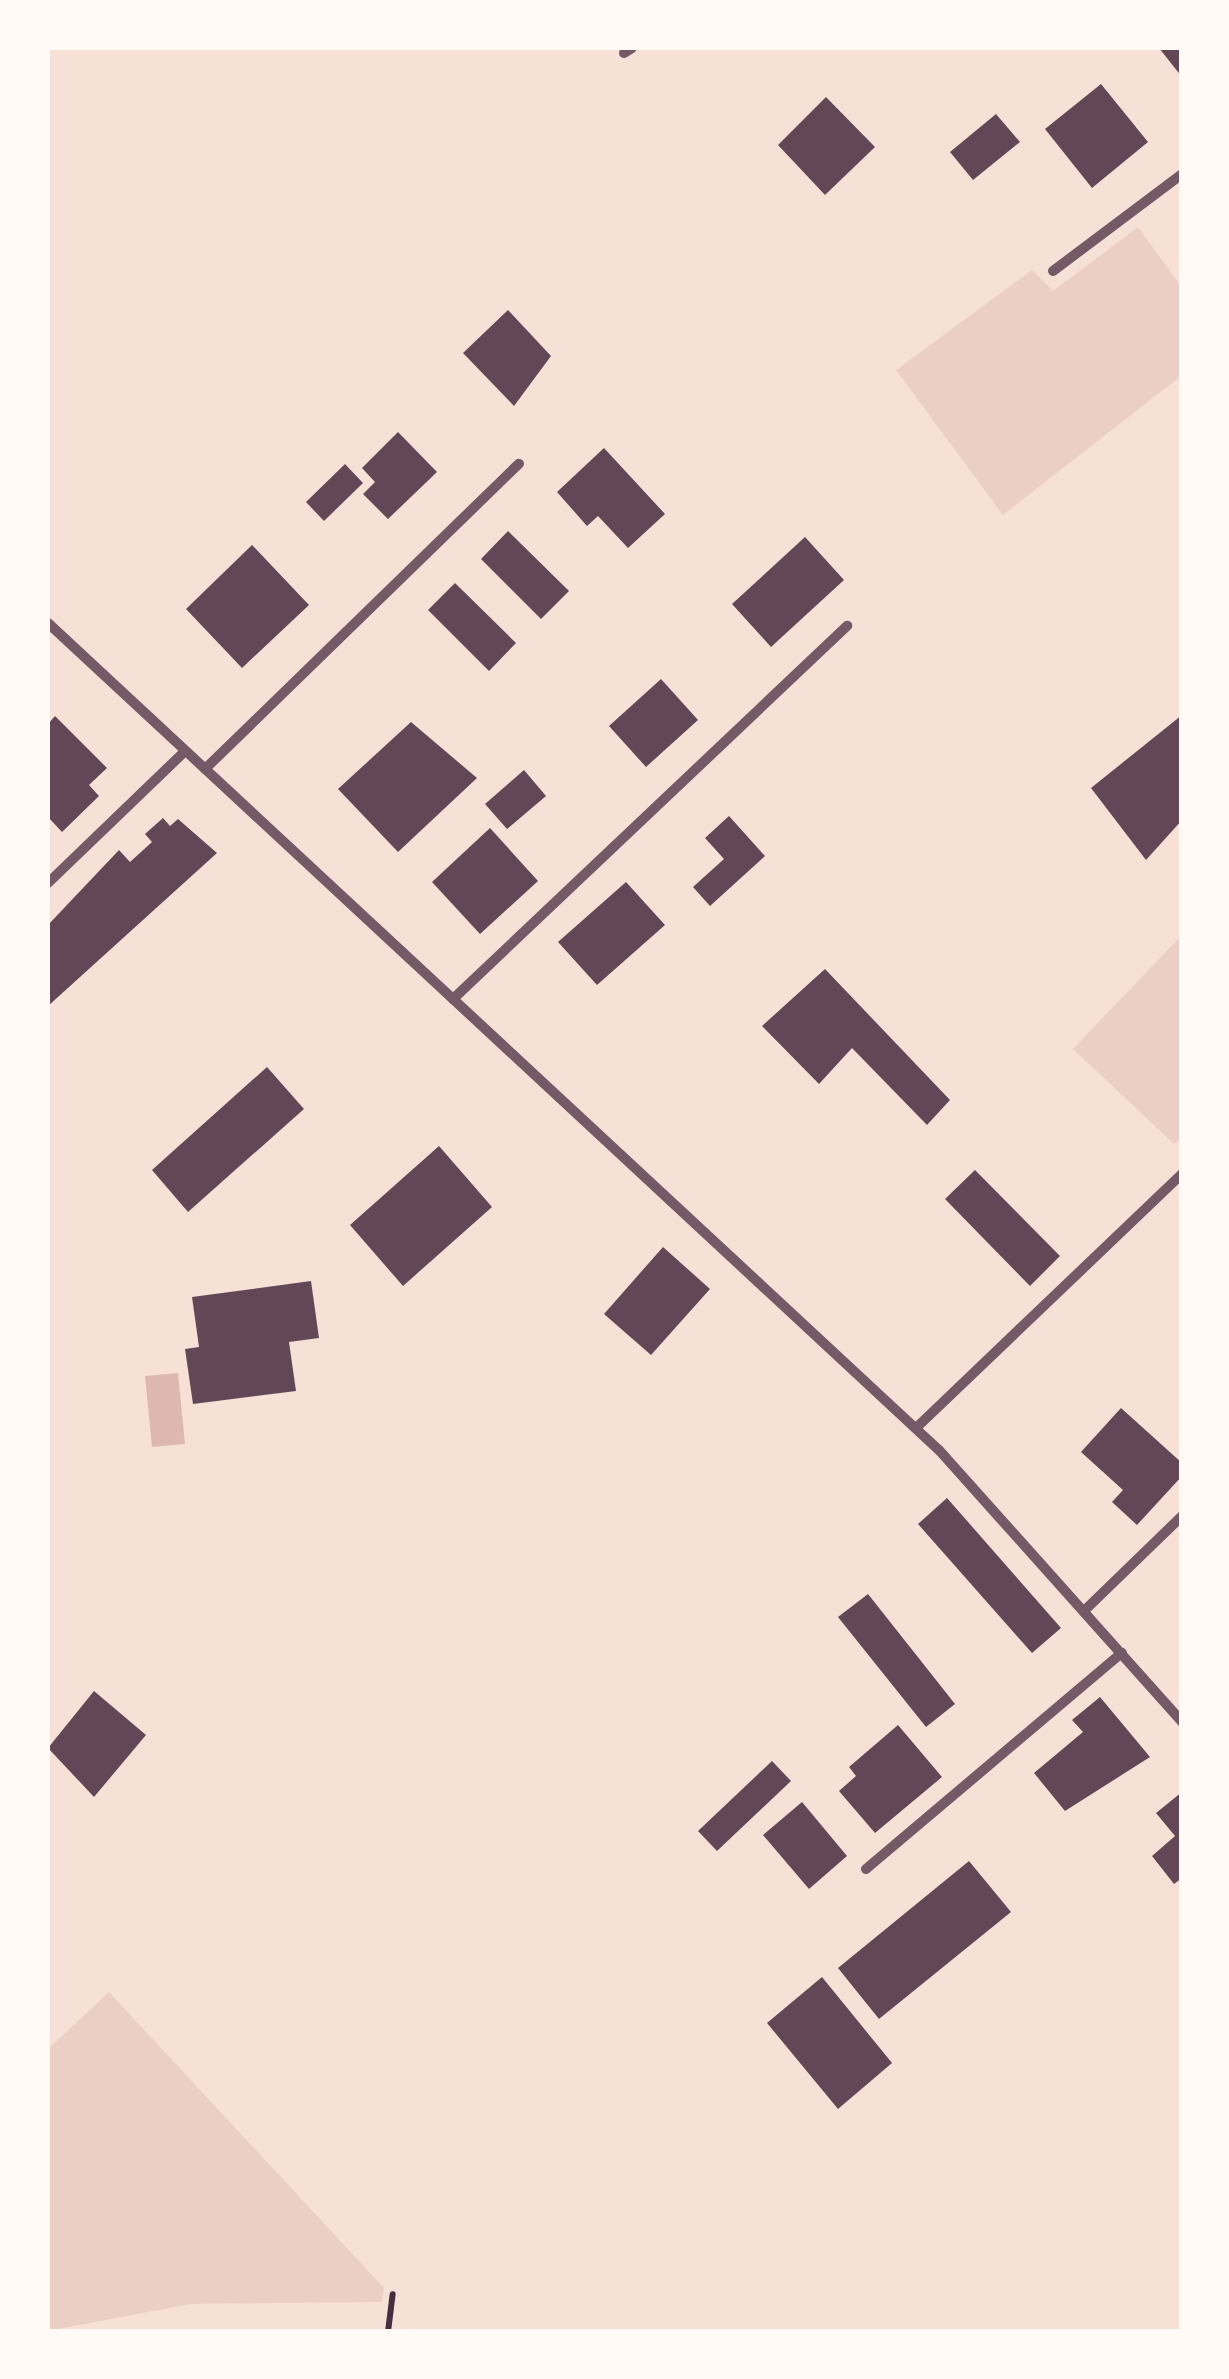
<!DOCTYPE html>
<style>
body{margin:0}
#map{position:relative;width:1229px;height:2379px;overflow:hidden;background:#f7e1d7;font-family:"Public Sans",sans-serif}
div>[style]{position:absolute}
.green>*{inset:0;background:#ebcfc5}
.water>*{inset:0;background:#dcb8b0}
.building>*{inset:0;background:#644757}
.path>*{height:6px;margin:-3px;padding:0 3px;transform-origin:3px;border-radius:3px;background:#4a2c40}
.minor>*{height:10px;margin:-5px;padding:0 5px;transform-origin:5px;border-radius:5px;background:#755966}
span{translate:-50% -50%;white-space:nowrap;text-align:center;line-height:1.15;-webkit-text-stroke:9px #fffaf5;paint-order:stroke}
.frame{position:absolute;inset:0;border:50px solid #fffaf5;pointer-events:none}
</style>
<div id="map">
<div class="green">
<div style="clip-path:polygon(1138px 227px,1181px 286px,1181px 376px,1003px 515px,896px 370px,1032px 270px,1053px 291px)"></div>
<div style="clip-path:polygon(1180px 937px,1182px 1138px,1174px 1144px,1073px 1049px)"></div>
<div style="clip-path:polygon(109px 1992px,384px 2288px,382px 2302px,190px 2304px,48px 2331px,48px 2049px)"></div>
</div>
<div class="water">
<div style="clip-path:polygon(178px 1373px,185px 1444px,152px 1447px,145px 1376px)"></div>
</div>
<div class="building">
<div style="clip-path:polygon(1159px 48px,1182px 48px,1182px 77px)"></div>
<div style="clip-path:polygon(1101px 84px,1148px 142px,1092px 188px,1045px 129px)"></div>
<div style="clip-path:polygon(826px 97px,875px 147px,825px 195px,778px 145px)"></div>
<div style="clip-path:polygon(996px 114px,1020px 142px,973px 180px,950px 152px)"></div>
<div style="clip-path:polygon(508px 310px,551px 356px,514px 406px,463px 353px)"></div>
<div style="clip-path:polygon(398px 432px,437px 472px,388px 519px,363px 494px,375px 482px,362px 468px)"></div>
<div style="clip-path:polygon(604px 448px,665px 514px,628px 548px,598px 516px,587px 526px,557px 492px)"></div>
<div style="clip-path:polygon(345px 464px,363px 483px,324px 521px,306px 502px)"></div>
<div style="clip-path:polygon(508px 531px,569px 591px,541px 619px,481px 559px)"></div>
<div style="clip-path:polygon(805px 537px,844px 580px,771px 647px,732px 604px)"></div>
<div style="clip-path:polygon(252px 545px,309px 605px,242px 668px,186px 609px)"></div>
<div style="clip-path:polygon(455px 583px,516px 643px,489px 671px,428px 610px)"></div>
<div style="clip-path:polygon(661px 679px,698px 720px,646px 767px,609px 726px)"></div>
<div style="clip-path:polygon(1182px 715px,1182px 820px,1146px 860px,1091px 788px)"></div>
<div style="clip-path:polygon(55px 716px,107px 768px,89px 785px,99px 796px,62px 832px,48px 817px,48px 724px)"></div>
<div style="clip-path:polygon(411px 722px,477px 778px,398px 852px,338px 789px)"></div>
<div style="clip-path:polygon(524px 770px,546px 796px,507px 829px,485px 804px)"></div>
<div style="clip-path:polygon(729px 816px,765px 856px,710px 906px,693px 887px,724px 859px,705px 838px)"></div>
<div style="clip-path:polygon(163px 818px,170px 826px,178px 819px,217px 853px,48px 1006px,48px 925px,119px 850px,130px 862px,152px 842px,145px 834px)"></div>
<div style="clip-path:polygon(490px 828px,538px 881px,480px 934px,432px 882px)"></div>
<div style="clip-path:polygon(626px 882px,665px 925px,597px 985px,558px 942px)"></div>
<div style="clip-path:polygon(825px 969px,950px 1100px,927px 1125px,852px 1048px,819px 1084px,762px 1026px)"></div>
<div style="clip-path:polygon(267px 1067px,304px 1109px,188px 1212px,152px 1170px)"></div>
<div style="clip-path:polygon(439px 1146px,492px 1207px,403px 1286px,350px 1225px)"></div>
<div style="clip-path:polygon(975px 1170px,1060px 1256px,1030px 1286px,945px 1199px)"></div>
<div style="clip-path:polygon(663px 1247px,710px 1289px,651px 1355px,604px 1314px)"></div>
<div style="clip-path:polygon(311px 1281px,319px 1338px,289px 1342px,296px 1391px,193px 1404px,185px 1349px,199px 1347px,192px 1297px)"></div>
<div style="clip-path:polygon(1121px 1408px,1182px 1463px,1182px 1476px,1137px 1525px,1112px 1502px,1123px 1490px,1081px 1452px)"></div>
<div style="clip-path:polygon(947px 1498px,1061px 1628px,1032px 1653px,918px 1524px)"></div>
<div style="clip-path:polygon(868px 1594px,955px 1704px,926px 1727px,838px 1617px)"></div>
<div style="clip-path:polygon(94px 1691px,146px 1735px,94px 1797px,48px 1748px)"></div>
<div style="clip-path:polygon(1100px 1697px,1150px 1757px,1065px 1811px,1034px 1773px,1083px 1732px,1072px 1720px)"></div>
<div style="clip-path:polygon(898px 1725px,942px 1777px,875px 1833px,839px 1791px,856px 1776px,849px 1767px)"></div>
<div style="clip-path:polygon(772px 1761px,791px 1781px,717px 1851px,698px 1831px)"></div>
<div style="clip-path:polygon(1182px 1792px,1182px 1878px,1174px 1884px,1152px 1856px,1175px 1836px,1156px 1813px)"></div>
<div style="clip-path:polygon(802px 1802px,847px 1856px,809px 1889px,763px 1835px)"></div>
<div style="clip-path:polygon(969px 1861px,1011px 1912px,879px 2019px,838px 1968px)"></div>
<div style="clip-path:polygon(822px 1977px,892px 2063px,838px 2109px,767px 2023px)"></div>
</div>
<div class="path">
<div style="left:388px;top:2332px;width:38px;rotate:-83deg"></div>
</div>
<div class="minor">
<div style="left:624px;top:53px;width:9px;rotate:-32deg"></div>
<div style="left:1053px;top:271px;width:161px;rotate:-36.9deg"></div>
<div style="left:48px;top:623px;width:1216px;rotate:42.87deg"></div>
<div style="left:939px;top:1450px;width:365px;rotate:48.2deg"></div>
<div style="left:205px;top:769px;width:438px;rotate:-44.2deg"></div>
<div style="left:48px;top:883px;width:190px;rotate:-43.9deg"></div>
<div style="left:453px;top:999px;width:543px;rotate:-43.43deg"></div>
<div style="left:916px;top:1428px;width:368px;rotate:-43.7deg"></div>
<div style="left:1086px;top:1609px;width:134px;rotate:-44.1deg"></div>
<div style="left:866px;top:1869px;width:335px;rotate:-40.2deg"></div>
</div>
<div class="frame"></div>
</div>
